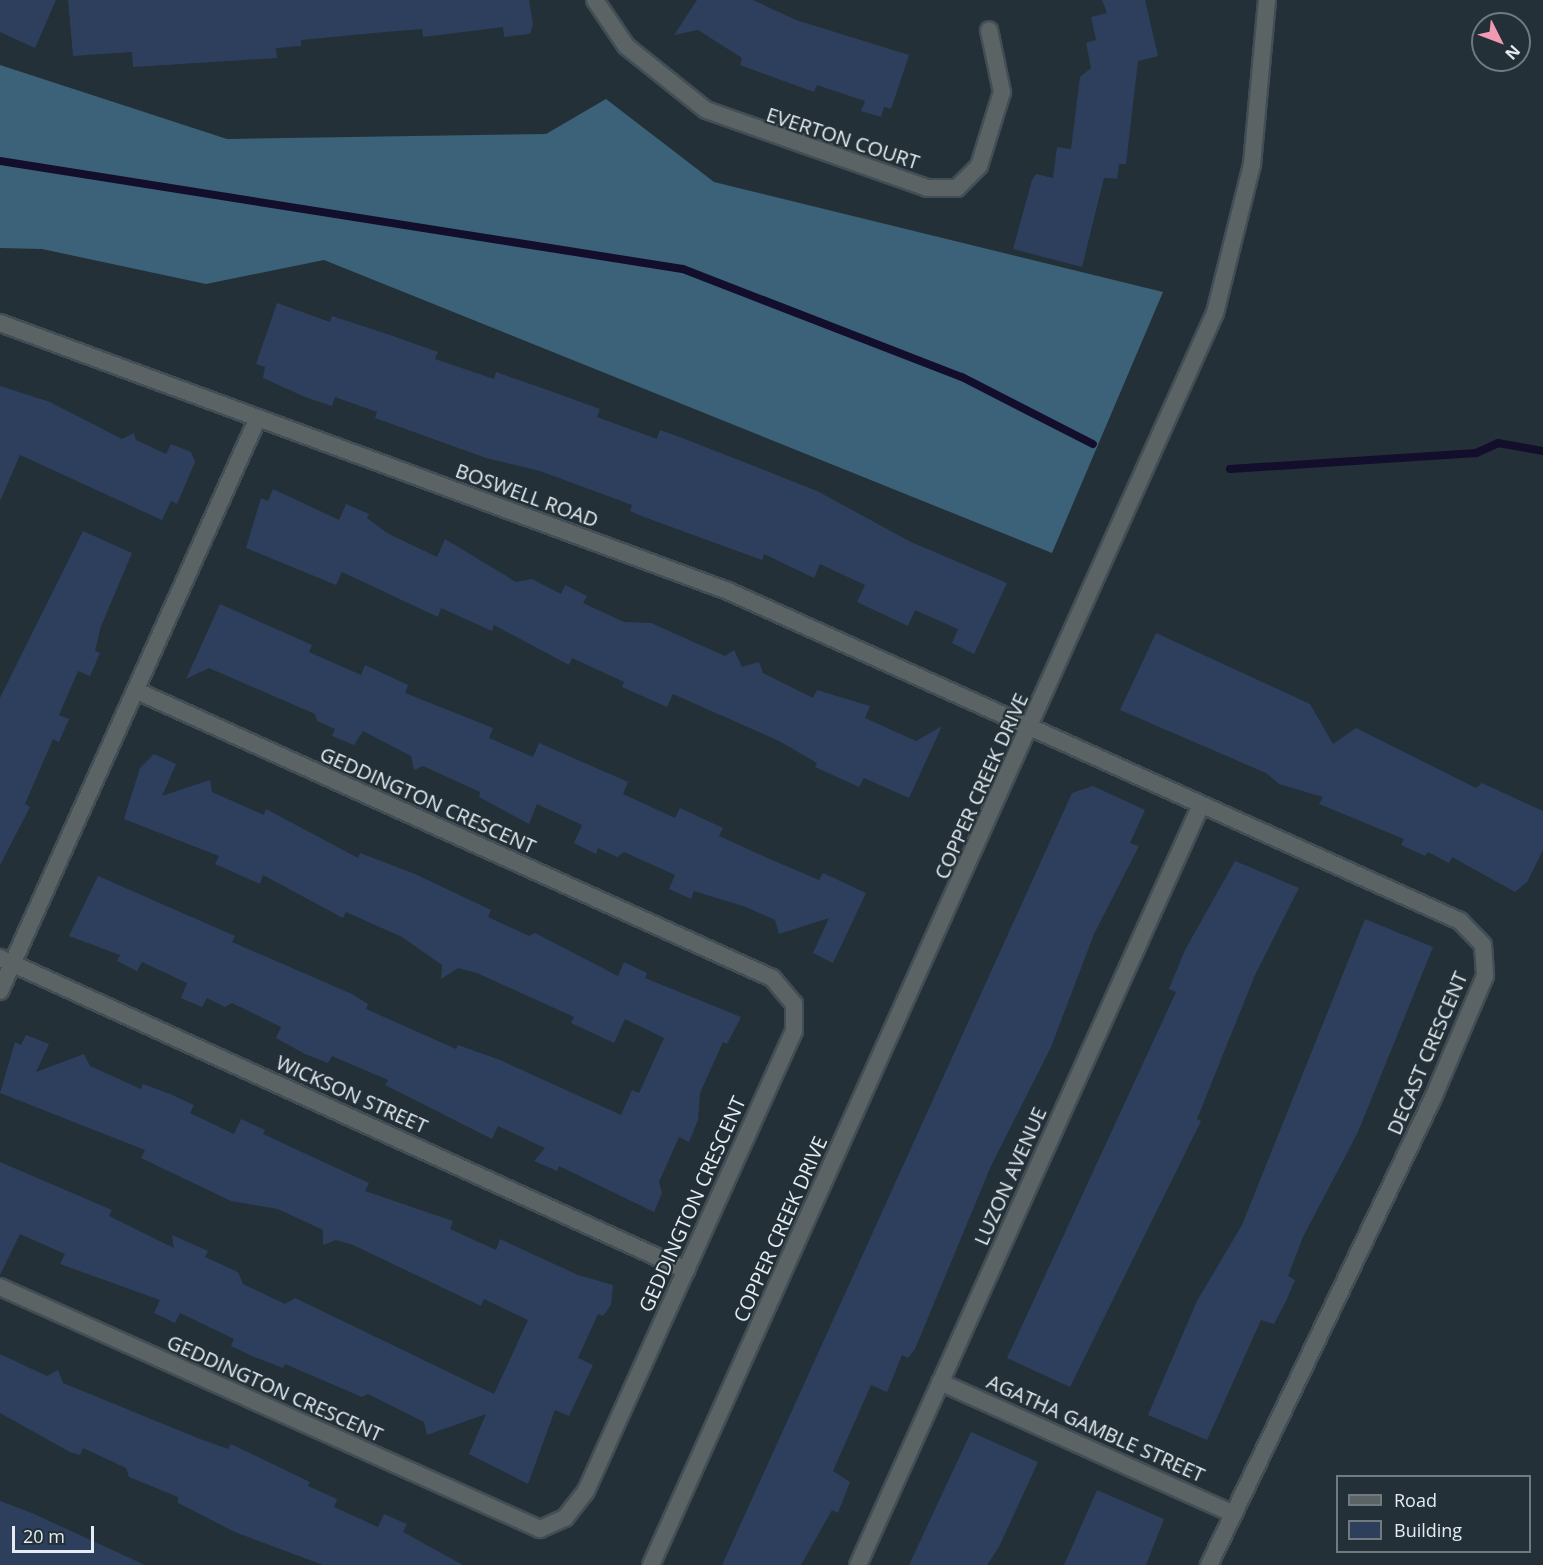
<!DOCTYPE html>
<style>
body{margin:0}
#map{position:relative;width:1543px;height:1565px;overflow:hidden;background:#233037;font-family:"Open Sans",sans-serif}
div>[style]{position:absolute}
.forest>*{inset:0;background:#3b6278}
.stream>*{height:8px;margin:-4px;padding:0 4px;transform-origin:4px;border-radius:4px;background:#120e2b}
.building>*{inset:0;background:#2d3f5d}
.roads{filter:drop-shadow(2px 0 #424e55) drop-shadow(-2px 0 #424e55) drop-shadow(0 2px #424e55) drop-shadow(0 -2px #424e55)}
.minor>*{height:16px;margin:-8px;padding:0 8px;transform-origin:8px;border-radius:8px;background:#5c6365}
.tertiary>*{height:16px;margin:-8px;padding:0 8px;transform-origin:8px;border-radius:8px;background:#5c6365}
span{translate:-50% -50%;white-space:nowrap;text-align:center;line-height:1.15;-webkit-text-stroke:4.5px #233037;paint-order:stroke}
.street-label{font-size:20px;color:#e4ecf1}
.legend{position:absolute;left:1336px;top:1475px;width:195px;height:78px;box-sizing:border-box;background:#233037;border:2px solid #707b81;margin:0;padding:8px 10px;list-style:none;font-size:18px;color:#e4ecf1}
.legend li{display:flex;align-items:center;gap:12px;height:30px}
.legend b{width:30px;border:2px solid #707b81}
.north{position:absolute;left:1471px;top:12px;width:60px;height:60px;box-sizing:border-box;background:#233037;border:2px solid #707b81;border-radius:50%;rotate:132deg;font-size:16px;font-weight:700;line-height:24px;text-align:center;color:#e4ecf1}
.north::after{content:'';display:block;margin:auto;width:21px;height:27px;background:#f19ab1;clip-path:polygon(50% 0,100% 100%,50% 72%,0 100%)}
.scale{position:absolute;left:12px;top:1526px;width:82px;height:27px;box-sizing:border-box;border:3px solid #e4ecf1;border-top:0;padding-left:8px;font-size:18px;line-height:21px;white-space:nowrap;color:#e4ecf1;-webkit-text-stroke:4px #233037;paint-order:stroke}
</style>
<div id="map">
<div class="forest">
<div style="clip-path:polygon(0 65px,227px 139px,546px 134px,606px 99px,714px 182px,1163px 292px,1052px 553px,324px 260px,206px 284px,42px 249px,0 248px)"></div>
</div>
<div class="stream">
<div style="left:0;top:161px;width:691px;rotate:8.99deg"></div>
<div style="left:683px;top:269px;width:299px;rotate:21.2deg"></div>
<div style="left:962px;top:377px;width:147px;rotate:27.1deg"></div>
<div style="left:1230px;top:469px;width:247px;rotate:-3.7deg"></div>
<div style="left:1476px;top:453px;width:24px;rotate:-24deg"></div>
<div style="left:1498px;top:443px;width:46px;rotate:10.1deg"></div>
</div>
<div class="building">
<div style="clip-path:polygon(0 0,56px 0,35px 48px,0 32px)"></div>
<div style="clip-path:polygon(68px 0,529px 0,533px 24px,530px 34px,504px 37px,503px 27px,423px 37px,422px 29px,385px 32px,301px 40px,301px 46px,276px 48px,277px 58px,133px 67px,132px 52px,73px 56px)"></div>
<div style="clip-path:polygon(697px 0,753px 0,796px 20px,909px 55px,891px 109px,884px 107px,881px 117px,861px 111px,865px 101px,817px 85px,814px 92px,740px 65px,742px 58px,698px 30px,674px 35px)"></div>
<div style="clip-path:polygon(1102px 0,1145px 0,1158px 56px,1138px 61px,1126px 164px,1119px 164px,1117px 179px,1104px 178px,1082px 267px,1013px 249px,1032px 180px,1036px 174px,1053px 178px,1057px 147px,1071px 149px,1080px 77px,1091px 68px,1086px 43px,1096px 40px,1091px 17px,1107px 13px)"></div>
<div style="clip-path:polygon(277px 303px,330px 322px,332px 316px,387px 334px,438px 352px,435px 359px,494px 379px,496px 372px,556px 393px,600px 409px,597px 417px,657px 439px,660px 430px,685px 439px,817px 491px,911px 542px,1007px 583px,974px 654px,952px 643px,958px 629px,915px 610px,908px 626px,857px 602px,865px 585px,820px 564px,814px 578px,764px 554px,762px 560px,644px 517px,630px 511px,632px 505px,540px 471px,486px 458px,375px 418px,377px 412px,335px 397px,332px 406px,305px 397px,263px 378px,265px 367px,256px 364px)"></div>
<div style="clip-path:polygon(0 386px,50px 402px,122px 439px,134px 433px,136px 440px,166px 454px,171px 444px,191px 452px,195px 462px,177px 504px,171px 501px,162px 520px,20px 455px,0 501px)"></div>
<div style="clip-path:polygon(273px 489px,339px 520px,346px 504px,369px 514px,367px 518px,387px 533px,437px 557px,445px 539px,516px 582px,532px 579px,561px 594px,565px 585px,587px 596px,583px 603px,624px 622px,651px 623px,725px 656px,734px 650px,742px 667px,759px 662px,763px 673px,813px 698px,817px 690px,870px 706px,865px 718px,916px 741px,942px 726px,909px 798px,864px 778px,859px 787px,815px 767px,817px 763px,779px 741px,673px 694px,667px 707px,622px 687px,624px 682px,572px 658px,569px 665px,494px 625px,492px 631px,441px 608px,438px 617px,342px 572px,336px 585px,246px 548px,261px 498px,268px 501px)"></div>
<div style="clip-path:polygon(83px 531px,132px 553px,101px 626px,95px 651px,100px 653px,90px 676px,78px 671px,59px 715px,69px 719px,59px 742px,53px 739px,25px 804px,30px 807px,0 865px,0 698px)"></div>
<div style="clip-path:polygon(220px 604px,312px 645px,309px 652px,361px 675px,365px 665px,408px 685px,405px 693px,493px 728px,489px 738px,533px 757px,539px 743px,628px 782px,623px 794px,675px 818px,680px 808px,723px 828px,719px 836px,772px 860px,819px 880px,823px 873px,866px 893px,833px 963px,813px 953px,829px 918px,779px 934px,775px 920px,746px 907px,694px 891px,691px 899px,669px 889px,675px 875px,624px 852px,617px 857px,598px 848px,596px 854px,574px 843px,582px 825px,537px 804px,529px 824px,479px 797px,480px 792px,423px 766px,414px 770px,411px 756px,363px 731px,354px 745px,332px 736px,335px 729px,317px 721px,315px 714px,209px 668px,186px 679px)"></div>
<div style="clip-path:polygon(1156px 633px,1310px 704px,1333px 744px,1356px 728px,1476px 788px,1482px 783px,1543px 811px,1543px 850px,1527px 882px,1515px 892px,1452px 857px,1449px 863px,1428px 852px,1425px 856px,1401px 845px,1404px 839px,1319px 804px,1323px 797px,1279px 784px,1266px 773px,1120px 710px)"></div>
<div style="clip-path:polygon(154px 754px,176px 764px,162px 796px,210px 780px,212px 792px,264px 815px,266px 809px,358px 858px,360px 853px,415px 874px,491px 910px,488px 917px,529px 936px,535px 933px,618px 976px,624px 962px,647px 973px,645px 978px,741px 1017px,727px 1044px,723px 1042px,700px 1093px,698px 1120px,689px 1142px,679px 1137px,659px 1182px,662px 1193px,654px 1212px,559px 1166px,557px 1171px,534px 1161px,545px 1148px,498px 1126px,492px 1139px,385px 1085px,388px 1080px,332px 1056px,328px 1063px,305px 1054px,276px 1038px,281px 1027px,232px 1003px,225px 1007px,207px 998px,202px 1007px,181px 998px,187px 983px,142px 962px,137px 971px,117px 961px,120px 955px,69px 936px,98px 876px,235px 936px,232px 942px,352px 994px,368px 1004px,366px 1009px,456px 1049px,458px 1045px,500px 1060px,621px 1115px,632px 1090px,639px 1093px,664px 1038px,625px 1019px,614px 1043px,571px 1023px,574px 1017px,477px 973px,458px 968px,441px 979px,442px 965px,402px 937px,346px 912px,343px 918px,263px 875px,260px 884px,215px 864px,219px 856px,124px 819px,140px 768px)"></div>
<div style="clip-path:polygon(1093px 786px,1145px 810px,1130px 843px,1139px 846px,1094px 934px,1051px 1047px,991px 1166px,915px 1349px,908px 1358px,902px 1355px,887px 1392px,871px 1385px,833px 1471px,850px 1482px,838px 1513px,832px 1510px,801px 1565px,722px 1565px,1072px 793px)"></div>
<div style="clip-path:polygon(1235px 861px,1299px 888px,1255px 975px,1197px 1119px,1201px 1121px,1070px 1387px,1007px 1358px,1176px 992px,1169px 989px,1185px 950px)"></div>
<div style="clip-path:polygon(1365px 919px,1433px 947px,1358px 1132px,1303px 1237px,1288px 1276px,1295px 1280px,1286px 1301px,1274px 1324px,1261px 1320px,1207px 1440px,1148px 1415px,1197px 1301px,1242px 1225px)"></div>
<div style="clip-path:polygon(26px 1035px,49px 1044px,36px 1072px,84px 1054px,90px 1066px,141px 1089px,143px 1084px,170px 1094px,194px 1105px,190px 1113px,234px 1134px,241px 1119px,265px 1130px,263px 1134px,369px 1183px,365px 1191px,453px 1221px,450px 1229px,496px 1250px,500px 1239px,578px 1275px,613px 1285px,611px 1305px,603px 1316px,598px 1314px,578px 1358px,593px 1365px,569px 1416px,555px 1410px,528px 1484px,469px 1454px,486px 1414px,427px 1435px,424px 1422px,368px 1394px,362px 1397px,285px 1364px,283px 1368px,252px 1356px,231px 1346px,234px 1339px,180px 1313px,175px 1323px,154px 1313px,160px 1300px,60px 1264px,65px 1254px,20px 1234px,0 1275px,0 1162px,112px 1210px,109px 1216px,174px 1248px,172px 1235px,208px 1251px,205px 1257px,238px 1272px,243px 1284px,285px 1304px,295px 1298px,494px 1394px,528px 1320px,484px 1299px,481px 1306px,353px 1245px,336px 1240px,323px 1245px,323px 1230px,278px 1209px,231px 1201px,141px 1158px,145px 1150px,0 1093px,15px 1042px,21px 1045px)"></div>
<div style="clip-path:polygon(0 1354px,47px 1376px,58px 1370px,63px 1383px,200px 1439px,228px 1449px,231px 1444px,310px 1482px,308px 1486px,337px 1499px,334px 1507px,378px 1527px,384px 1514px,407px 1524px,403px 1532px,463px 1565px,323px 1565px,235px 1532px,178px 1503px,178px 1497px,129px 1477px,126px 1468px,83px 1448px,80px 1455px,70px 1452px,0 1413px)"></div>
<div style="clip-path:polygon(971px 1432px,1038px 1462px,999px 1547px,987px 1565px,909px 1565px)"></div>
<div style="clip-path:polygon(1097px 1490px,1164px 1519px,1146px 1565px,1064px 1565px)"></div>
<div style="clip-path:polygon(0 1501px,32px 1513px,145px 1565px,0 1565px)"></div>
</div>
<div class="roads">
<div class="minor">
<div style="left:595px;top:0;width:55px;rotate:56deg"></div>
<div style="left:626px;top:46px;width:102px;rotate:38.7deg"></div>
<div style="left:706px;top:110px;width:234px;rotate:19.4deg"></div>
<div style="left:927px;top:188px;width:30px"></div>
<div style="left:957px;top:188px;width:31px;rotate:-45deg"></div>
<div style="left:979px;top:166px;width:77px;rotate:-72.7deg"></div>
<div style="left:1002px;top:92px;width:63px;rotate:-101.8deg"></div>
<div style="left:0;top:323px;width:776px;rotate:20.21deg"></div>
<div style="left:728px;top:591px;width:803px;rotate:24.27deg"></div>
<div style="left:1460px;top:921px;width:33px;rotate:46deg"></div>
<div style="left:1483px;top:945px;width:31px;rotate:86deg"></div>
<div style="left:1485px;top:976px;width:135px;rotate:113.1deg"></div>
<div style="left:1432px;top:1100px;width:516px;rotate:115.62deg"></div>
<div style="left:0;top:958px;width:754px;rotate:24.46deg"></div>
<div style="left:0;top:991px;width:626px;rotate:-65.77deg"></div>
<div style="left:0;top:1287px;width:592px;rotate:24.14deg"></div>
<div style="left:540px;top:1529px;width:27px;rotate:-24deg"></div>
<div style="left:565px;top:1518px;width:34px;rotate:-52deg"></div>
<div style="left:586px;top:1491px;width:505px;rotate:-65.67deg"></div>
<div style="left:794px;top:1031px;width:27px;rotate:-90deg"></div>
<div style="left:794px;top:1004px;width:34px;rotate:-130deg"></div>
<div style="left:772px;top:978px;width:697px;rotate:-155.68deg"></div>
<div style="left:940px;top:1382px;width:322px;rotate:24.2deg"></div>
<div style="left:858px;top:1565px;width:834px;rotate:-65.71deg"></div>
</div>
<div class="tertiary">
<div style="left:651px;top:1565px;width:1373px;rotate:-65.75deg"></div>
<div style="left:1215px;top:313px;width:153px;rotate:-76deg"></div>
<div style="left:1252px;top:165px;width:166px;rotate:-84.8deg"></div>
</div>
</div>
<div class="street-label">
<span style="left:843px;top:138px;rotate:18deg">EVERTON COURT</span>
<span style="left:527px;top:495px;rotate:20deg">BOSWELL ROAD</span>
<span style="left:981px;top:786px;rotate:-66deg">COPPER CREEK DRIVE</span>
<span style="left:428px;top:800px;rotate:24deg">GEDDINGTON CRESCENT</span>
<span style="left:1427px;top:1053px;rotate:-67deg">DECAST CRESCENT</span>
<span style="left:352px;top:1094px;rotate:24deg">WICKSON STREET</span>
<span style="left:1010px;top:1176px;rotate:-66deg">LUZON AVENUE</span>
<span style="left:692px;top:1204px;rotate:-66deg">GEDDINGTON CRESCENT</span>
<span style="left:780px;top:1229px;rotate:-66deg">COPPER CREEK DRIVE</span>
<span style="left:275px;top:1388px;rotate:24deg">GEDDINGTON CRESCENT</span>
<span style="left:1096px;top:1428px;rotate:24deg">AGATHA GAMBLE STREET</span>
</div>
<ul class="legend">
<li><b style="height:8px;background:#5c6365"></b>Road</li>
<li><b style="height:16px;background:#2d3f5d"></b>Building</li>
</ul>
<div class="north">N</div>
<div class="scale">20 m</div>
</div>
